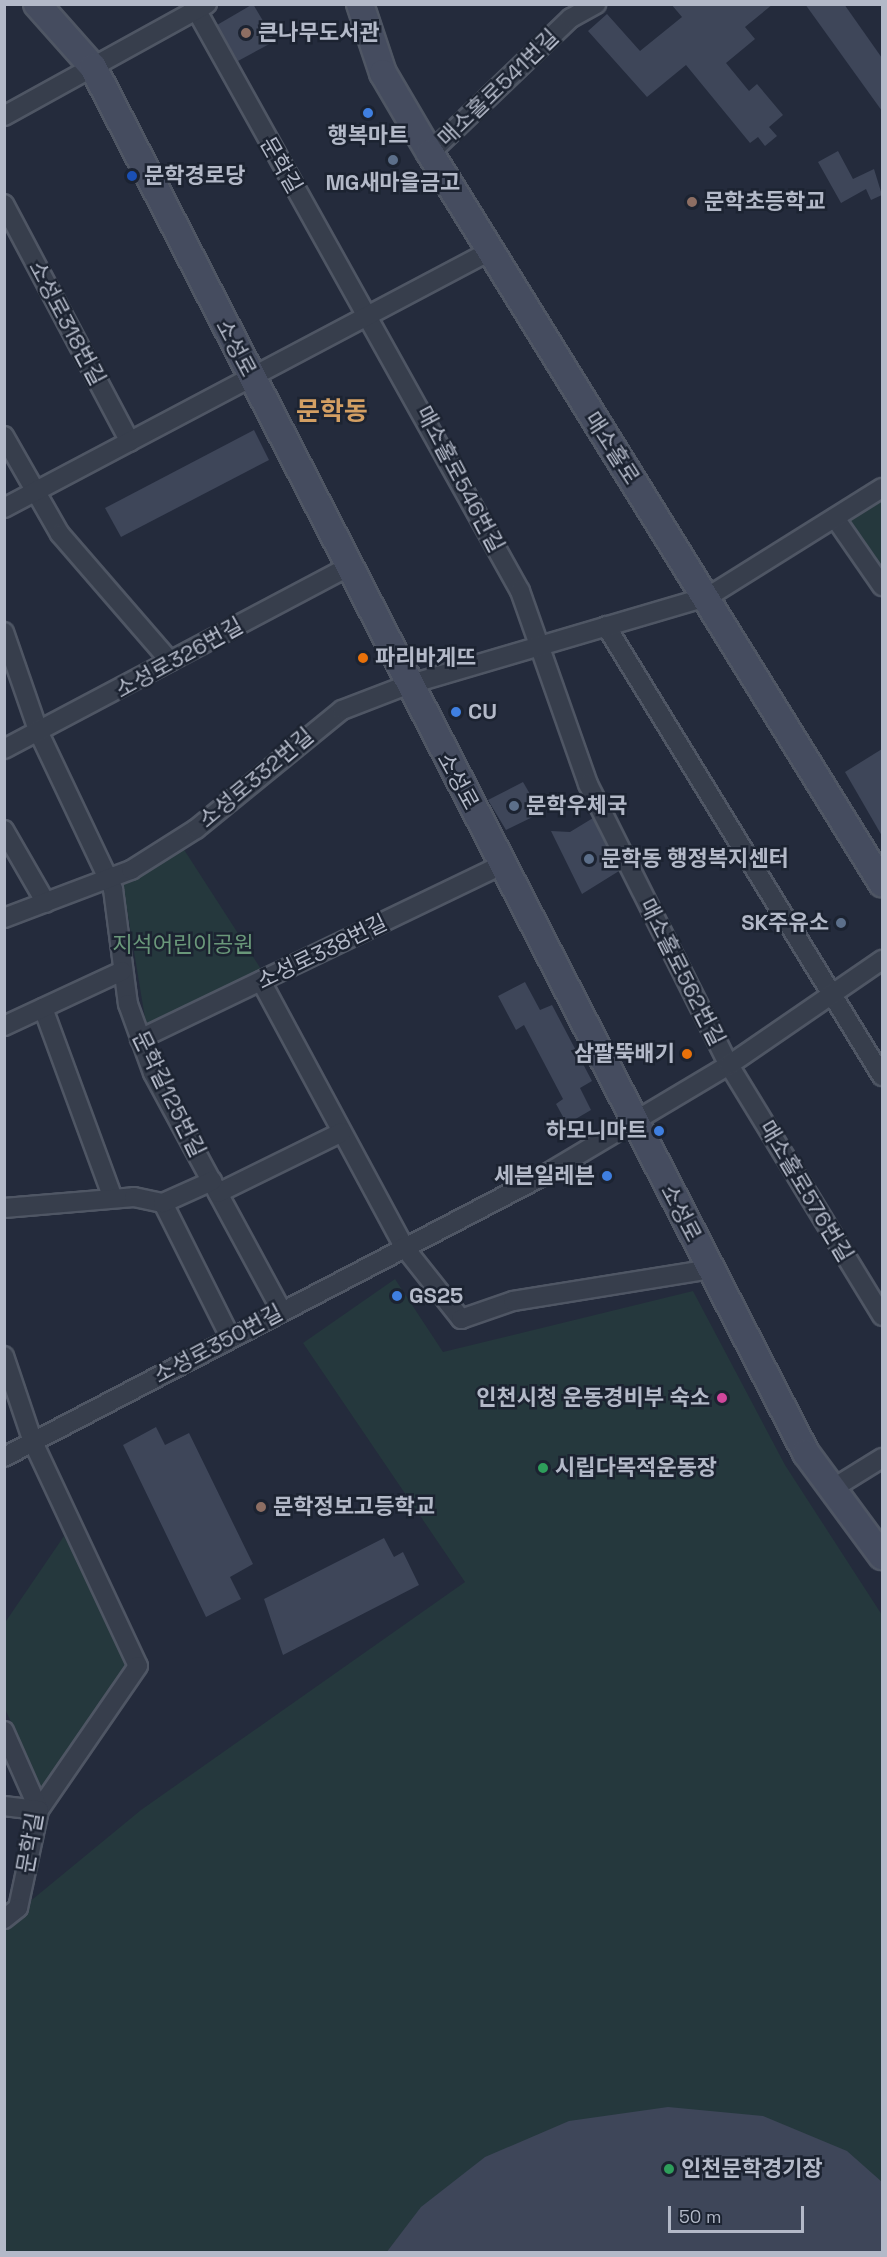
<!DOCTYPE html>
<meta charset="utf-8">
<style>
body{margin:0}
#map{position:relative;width:887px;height:2257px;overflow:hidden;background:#242b3c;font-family:"Space Grotesk","Noto Sans KR",sans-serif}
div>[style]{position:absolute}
.green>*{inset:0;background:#25383d}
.building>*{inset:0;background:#3e4659}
.roads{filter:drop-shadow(2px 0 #4f5664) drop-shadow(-2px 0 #4f5664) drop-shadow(0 2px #4f5664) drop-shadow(0 -2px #4f5664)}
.street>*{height:18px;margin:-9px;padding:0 9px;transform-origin:9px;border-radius:9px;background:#373e4c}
.secondary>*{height:26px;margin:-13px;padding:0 13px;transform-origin:13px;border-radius:13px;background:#454c5f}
.dots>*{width:16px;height:16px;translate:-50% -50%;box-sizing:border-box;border:3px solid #1c2331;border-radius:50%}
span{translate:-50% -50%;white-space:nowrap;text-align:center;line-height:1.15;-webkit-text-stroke:5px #1c2331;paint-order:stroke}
.poi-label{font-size:22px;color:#b3b9c8;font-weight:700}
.left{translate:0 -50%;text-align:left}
.right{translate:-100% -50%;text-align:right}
.street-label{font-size:22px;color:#b3b9c8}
.park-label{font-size:22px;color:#6a987a}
.quarter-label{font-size:26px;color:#d39f63;font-weight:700}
.frame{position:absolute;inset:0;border:6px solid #b3b9c8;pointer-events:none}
.scale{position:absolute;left:668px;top:2206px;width:136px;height:27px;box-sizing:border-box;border:3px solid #b3b9c8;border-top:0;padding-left:8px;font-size:18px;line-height:21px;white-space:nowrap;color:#b3b9c8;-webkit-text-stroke:4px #1c2331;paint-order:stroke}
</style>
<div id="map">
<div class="green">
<div style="clip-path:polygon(882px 495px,882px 576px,843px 519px)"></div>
<div style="clip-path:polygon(183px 848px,261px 969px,146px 1024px,123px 885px)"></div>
<div style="clip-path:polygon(395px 1279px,443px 1352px,693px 1291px,785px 1465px,882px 1615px,882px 2252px,5px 2252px,5px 1922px,141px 1810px,465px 1582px,303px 1343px)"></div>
<div style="clip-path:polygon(64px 1536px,129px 1660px,42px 1790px,5px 1709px,4px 1624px)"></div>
</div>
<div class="building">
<div style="clip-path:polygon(253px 4px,275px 41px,238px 61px,217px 25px)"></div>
<div style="clip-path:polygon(671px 4px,773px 4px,745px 27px,755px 39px,726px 63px,749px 91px,757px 84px,783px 115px,769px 127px,777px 136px,765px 146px,758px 137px,750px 143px,686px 65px,647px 97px,588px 31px,607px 14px,640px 51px,682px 17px)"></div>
<div style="clip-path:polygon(805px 4px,844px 4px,882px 58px,882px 111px)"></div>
<div style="clip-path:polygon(838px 151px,853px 179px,874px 169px,882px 195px,871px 200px,866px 189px,841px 203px,818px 162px)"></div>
<div style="clip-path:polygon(254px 430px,269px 460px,121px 537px,105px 508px)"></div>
<div style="clip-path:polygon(882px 749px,882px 836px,845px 772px)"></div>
<div style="clip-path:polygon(523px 782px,541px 813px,506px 830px,488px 800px)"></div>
<div style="clip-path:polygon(593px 818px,619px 871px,582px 894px,551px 831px,570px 832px)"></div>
<div style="clip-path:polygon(525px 982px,540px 1010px,552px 1005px,592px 1081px,580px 1088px,591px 1110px,567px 1124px,556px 1104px,563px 1099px,524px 1025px,516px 1030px,498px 996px)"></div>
<div style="clip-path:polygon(156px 1427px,165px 1445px,189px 1433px,253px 1564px,230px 1577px,241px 1599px,206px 1617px,123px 1445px)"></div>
<div style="clip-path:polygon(384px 1538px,394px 1557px,403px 1552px,419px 1585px,283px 1655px,264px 1599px)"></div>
<div style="clip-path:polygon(668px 2107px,763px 2116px,847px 2151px,882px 2182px,882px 2253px,386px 2253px,421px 2207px,485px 2157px,569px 2121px)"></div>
</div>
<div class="roads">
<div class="street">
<div style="left:193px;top:4px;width:672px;rotate:60.88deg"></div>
<div style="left:520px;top:591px;width:205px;rotate:70.6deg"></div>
<div style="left:588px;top:784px;width:314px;rotate:63.4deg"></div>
<div style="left:729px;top:1065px;width:294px;rotate:58.6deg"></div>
<div style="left:4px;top:116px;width:232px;rotate:-28.9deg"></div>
<div style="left:430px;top:153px;width:195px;rotate:-43.8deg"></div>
<div style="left:571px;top:18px;width:29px;rotate:-29deg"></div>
<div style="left:4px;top:204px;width:269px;rotate:62.1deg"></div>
<div style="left:4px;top:436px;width:113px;rotate:60.3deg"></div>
<div style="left:60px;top:534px;width:168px;rotate:49.1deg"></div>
<div style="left:4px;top:508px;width:550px;rotate:-27.87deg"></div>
<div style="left:835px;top:518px;width:83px;rotate:55.3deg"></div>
<div style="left:606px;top:626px;width:528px;rotate:58.48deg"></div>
<div style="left:4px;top:632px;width:107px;rotate:70.9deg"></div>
<div style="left:39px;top:733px;width:173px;rotate:64.6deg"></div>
<div style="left:113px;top:889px;width:116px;rotate:82.6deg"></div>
<div style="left:128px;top:1004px;width:73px;rotate:70.1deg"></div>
<div style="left:153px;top:1073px;width:269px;rotate:61.6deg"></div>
<div style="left:4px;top:749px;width:394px;rotate:-27.9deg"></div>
<div style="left:4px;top:830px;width:84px;rotate:60.1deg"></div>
<div style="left:4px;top:918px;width:136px;rotate:-20.7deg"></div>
<div style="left:131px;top:870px;width:77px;rotate:-32.2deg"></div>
<div style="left:196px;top:829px;width:188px;rotate:-39.2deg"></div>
<div style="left:342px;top:710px;width:70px;rotate:-21deg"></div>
<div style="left:407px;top:685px;width:315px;rotate:-16.4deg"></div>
<div style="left:709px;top:596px;width:204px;rotate:-32deg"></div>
<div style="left:261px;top:981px;width:302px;rotate:61.7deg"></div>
<div style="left:404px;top:1247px;width:92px;rotate:51.6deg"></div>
<div style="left:461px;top:1319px;width:55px;rotate:-19.1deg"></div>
<div style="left:513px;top:1301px;width:200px;rotate:-9.2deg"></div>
<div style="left:43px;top:1008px;width:202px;rotate:69.8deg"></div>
<div style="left:4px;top:1026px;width:130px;rotate:-25deg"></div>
<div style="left:140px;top:1039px;width:404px;rotate:-25.7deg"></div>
<div style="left:218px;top:1193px;width:138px;rotate:-26.2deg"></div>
<div style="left:163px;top:1203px;width:150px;rotate:63.4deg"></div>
<div style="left:4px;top:1208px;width:130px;rotate:-4.8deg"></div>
<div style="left:134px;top:1197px;width:30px;rotate:12deg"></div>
<div style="left:163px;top:1203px;width:54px;rotate:-24.2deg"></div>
<div style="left:4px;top:1356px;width:91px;rotate:71.4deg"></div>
<div style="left:33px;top:1442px;width:247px;rotate:64.9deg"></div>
<div style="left:138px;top:1666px;width:175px;rotate:124.5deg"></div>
<div style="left:4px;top:1457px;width:606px;rotate:-27.54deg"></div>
<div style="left:541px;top:1177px;width:219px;rotate:-30.8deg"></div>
<div style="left:729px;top:1065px;width:186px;rotate:-34.5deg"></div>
<div style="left:832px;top:1489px;width:59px;rotate:-31.8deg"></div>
<div style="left:4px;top:1731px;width:86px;rotate:66.1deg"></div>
<div style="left:39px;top:1810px;width:100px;rotate:102.1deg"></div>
<div style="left:18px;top:1908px;width:18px;rotate:142deg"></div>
<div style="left:4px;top:1806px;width:35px;rotate:7deg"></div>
</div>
<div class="secondary">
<div style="left:37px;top:4px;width:84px;rotate:48.4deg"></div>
<div style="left:93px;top:67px;width:1559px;rotate:62.78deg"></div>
<div style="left:806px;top:1453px;width:128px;rotate:53.6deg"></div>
<div style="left:360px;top:4px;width:73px;rotate:71.6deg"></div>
<div style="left:383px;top:73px;width:93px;rotate:59.6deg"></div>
<div style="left:430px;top:153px;width:859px;rotate:58.24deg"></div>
</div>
</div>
<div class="dots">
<div style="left:246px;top:33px;background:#8d6e63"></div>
<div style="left:368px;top:113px;background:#3f7fe0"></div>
<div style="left:393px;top:160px;background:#5c6f8a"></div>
<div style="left:132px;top:176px;background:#1a4fb4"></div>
<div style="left:692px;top:202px;background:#8d6e63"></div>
<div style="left:363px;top:658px;background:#e8710a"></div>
<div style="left:456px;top:712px;background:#3f7fe0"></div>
<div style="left:514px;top:806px;background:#5c6f8a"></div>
<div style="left:589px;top:859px;background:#5c6f8a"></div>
<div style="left:841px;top:923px;background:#5c6f8a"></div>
<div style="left:687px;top:1054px;background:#e8710a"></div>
<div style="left:659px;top:1131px;background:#3f7fe0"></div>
<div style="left:607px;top:1176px;background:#3f7fe0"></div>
<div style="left:397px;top:1296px;background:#3f7fe0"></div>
<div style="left:722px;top:1398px;background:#d1479c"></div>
<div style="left:543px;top:1468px;background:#2e9e5b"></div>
<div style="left:261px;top:1507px;background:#8d6e63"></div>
<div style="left:669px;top:2169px;background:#2e9e5b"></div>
</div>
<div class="poi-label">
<span class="left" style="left:258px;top:33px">큰나무도서관</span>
<span style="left:368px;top:136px">행복마트</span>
<span class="left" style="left:144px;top:176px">문학경로당</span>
<span style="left:393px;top:183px">MG새마을금고</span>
<span class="left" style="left:704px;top:202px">문학초등학교</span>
<span class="left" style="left:375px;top:658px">파리바게뜨</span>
<span class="left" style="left:468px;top:712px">CU</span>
<span class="left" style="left:526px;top:806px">문학우체국</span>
<span class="left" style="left:601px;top:859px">문학동 행정복지센터</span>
<span class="right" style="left:829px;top:923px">SK주유소</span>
<span class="right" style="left:675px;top:1054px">삼팔뚝배기</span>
<span class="right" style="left:647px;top:1131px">하모니마트</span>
<span class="right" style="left:595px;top:1176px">세븐일레븐</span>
<span class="left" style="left:409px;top:1296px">GS25</span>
<span class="right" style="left:710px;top:1398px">인천시청 운동경비부 숙소</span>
<span class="left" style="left:555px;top:1468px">시립다목적운동장</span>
<span class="left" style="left:273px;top:1507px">문학정보고등학교</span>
<span class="left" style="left:681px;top:2169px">인천문학경기장</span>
</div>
<div class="street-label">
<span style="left:498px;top:88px;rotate:-44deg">매소홀로541번길</span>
<span style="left:281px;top:165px;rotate:60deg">문학길</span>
<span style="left:67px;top:323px;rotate:62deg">소성로318번길</span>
<span style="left:236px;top:348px;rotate:62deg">소성로</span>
<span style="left:612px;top:448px;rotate:57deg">매소홀로</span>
<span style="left:460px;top:479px;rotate:62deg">매소홀로546번길</span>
<span style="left:179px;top:658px;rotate:-29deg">소성로326번길</span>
<span style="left:256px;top:778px;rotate:-40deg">소성로332번길</span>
<span style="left:458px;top:781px;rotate:61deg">소성로</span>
<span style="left:322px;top:952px;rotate:-26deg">소성로338번길</span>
<span style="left:682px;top:972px;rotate:63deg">매소홀로562번길</span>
<span style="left:169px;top:1094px;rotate:64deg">문학길125번길</span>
<span style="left:806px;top:1191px;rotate:59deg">매소홀로576번길</span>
<span style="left:681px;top:1213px;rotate:62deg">소성로</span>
<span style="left:218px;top:1344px;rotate:-28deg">소성로350번길</span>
<span style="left:30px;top:1843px;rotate:-80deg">문학길</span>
</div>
<div class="park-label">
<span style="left:183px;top:945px">지석어린이공원</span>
</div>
<div class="quarter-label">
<span style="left:332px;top:412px">문학동</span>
</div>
<div class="frame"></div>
<div class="scale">50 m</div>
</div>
